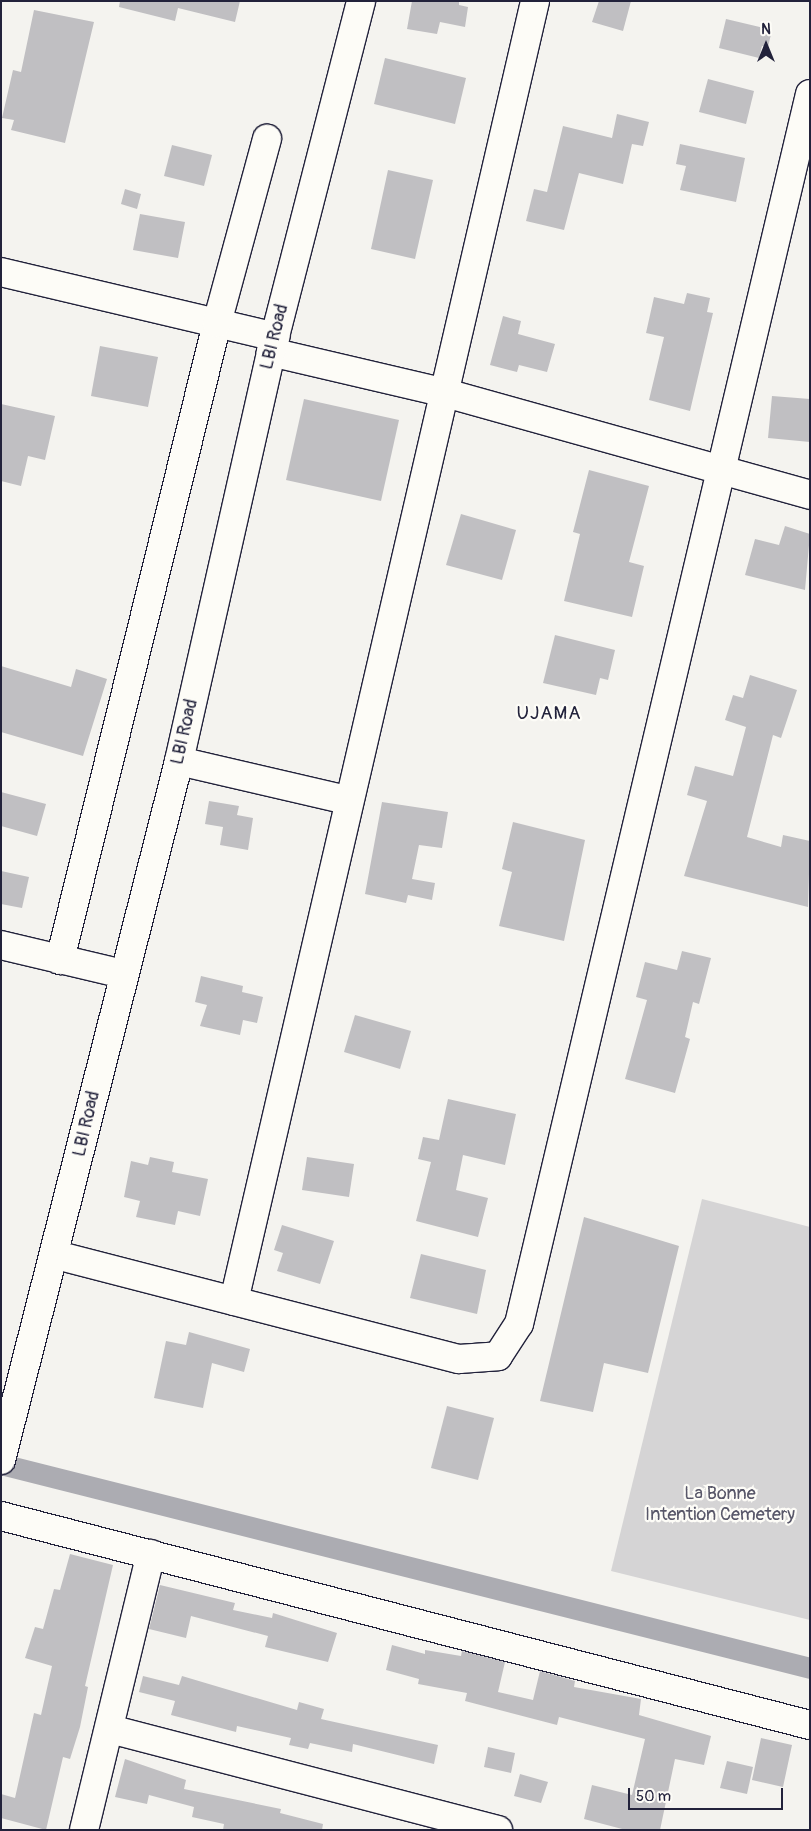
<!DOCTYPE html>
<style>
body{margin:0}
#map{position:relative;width:811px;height:1831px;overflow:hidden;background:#f4f3ef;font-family:Pangolin,sans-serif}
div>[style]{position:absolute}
.green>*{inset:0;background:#d5d4d5}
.canal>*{height:21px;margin:-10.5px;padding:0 10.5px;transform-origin:10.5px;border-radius:10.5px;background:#acacb2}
.building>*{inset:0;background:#c0bfc2}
.roads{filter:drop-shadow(1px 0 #22223b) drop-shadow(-1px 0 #22223b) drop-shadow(0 1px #22223b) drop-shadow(0 -1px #22223b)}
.minor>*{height:28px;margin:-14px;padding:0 14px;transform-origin:14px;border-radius:14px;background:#fdfcf7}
span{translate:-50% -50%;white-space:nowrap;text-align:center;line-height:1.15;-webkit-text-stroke:4.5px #fdfcf7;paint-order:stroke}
.street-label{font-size:18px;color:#22223b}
.park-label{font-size:18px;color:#585769}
.neighbourhood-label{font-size:19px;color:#22223b;letter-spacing:1px}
.frame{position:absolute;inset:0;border:2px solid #22223b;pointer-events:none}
.north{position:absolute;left:741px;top:20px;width:50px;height:50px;-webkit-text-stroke:4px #fdfcf7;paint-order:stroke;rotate:0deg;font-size:14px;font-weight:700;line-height:20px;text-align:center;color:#22223b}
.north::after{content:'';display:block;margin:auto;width:18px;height:22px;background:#22223b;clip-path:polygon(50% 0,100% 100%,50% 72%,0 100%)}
.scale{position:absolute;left:628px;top:1788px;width:155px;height:22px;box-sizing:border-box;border:2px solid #22223b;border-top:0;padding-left:6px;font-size:15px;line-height:18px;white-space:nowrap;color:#22223b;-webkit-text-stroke:4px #fdfcf7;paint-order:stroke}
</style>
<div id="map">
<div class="green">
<div style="clip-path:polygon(702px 1199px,810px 1227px,810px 1620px,611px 1571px)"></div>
</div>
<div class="canal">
<div style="left:1px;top:1464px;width:834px;rotate:14.15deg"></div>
</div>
<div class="building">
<div style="clip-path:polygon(120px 1px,240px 1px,235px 22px,178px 8px,175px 21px,119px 7px)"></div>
<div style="clip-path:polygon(412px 1px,459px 1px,459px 5px,468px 7px,465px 27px,440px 22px,437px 34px,407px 29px)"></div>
<div style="clip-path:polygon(599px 1px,631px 1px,623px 31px,592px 22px)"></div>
<div style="clip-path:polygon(34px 10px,94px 22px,65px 143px,11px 130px,14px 120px,2px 118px,13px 70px,21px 72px)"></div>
<div style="clip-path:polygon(726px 19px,772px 30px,768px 47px,762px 46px,759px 58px,719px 48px)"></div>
<div style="clip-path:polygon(385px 58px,466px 78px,455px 124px,374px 104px)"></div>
<div style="clip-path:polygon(708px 79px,754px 91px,746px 124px,699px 112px)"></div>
<div style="clip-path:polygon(617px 114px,649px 122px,643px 146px,632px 144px,623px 184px,579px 173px,564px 230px,526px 221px,534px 189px,547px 192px,563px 126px,612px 138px)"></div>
<div style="clip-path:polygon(680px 144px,745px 158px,736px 202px,680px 190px,686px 166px,676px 164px)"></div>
<div style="clip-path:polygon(172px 145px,212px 155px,204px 186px,164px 176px)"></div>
<div style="clip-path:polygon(388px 170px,433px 180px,415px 259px,371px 249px)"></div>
<div style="clip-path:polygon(125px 189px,141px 194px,137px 209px,121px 204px)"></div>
<div style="clip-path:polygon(140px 214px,185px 222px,178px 258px,133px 250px)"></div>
<div style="clip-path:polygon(687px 293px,710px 298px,707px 312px,713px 313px,690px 411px,649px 400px,664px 337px,646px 333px,654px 297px,684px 304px)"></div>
<div style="clip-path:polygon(503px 316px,521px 321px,518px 334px,555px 344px,547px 372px,519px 365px,517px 372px,490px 365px)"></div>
<div style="clip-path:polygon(100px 346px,158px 357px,148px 407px,91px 396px)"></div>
<div style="clip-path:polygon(772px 396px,810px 399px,810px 442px,768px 438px)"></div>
<div style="clip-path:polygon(304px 399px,399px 420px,381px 501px,286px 480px)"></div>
<div style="clip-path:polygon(1px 404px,55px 416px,45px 460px,28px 456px,21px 486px,1px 481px)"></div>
<div style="clip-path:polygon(589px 470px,649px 486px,629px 562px,644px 566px,632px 617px,564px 601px,580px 534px,573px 532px)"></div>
<div style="clip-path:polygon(461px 514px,516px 530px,502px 580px,446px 565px)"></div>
<div style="clip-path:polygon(785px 526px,810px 534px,805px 590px,745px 575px,755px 539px,779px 545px)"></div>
<div style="clip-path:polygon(555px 635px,615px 650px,608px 680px,600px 678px,596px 695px,543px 683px)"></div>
<div style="clip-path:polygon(1px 666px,71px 687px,76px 669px,107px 679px,83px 756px,1px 732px)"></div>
<div style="clip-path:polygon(750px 675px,797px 690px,781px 738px,773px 735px,747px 837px,781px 847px,783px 835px,810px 841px,808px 907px,684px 876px,707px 801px,687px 795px,695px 766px,733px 776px,746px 727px,725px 720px,733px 695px,743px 698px)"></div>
<div style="clip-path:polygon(1px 792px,46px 804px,37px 836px,1px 826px)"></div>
<div style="clip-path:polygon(209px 801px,239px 806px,237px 815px,253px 818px,248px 850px,220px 845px,223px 827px,205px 824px)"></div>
<div style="clip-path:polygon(382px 802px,448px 812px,442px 848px,419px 845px,412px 879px,435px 883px,432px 900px,408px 895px,406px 903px,365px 894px)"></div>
<div style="clip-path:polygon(513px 822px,585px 840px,564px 941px,499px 926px,512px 872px,502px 869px)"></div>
<div style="clip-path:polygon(1px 871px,29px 877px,22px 908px,1px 904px)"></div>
<div style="clip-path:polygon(682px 951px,711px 958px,699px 1004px,693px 1002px,685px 1037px,690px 1039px,675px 1093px,625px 1079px,647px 1000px,636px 997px,645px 962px,677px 970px)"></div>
<div style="clip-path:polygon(201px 976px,243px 986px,242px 992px,263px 997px,257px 1023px,243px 1020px,240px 1035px,200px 1026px,207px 1005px,195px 1002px)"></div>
<div style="clip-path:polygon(355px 1015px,411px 1031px,400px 1069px,344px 1052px)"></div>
<div style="clip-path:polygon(448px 1099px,516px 1114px,505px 1165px,463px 1155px,456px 1190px,488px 1198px,478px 1237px,416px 1221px,431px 1162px,418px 1159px,423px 1137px,439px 1140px)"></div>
<div style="clip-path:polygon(150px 1157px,174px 1162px,172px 1172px,208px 1179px,200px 1216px,178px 1211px,175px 1225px,136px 1217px,140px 1201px,124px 1197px,131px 1161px,148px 1165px)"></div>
<div style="clip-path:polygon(307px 1157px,354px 1164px,349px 1197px,302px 1190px)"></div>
<div style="clip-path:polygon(584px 1217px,679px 1246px,648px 1373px,604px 1363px,593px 1412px,540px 1401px)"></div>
<div style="clip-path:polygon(282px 1225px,334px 1241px,320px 1284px,277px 1271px,283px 1253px,274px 1250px)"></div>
<div style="clip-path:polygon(421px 1254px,486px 1270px,477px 1314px,410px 1298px)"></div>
<div style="clip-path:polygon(189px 1332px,250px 1349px,244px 1372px,212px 1363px,203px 1408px,154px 1398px,166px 1341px,186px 1345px)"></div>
<div style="clip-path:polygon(447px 1406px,494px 1418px,478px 1480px,431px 1468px)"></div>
<div style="clip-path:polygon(70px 1554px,113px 1565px,85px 1686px,88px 1687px,80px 1727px,70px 1759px,63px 1757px,46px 1830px,1px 1818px,1px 1794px,15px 1798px,34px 1713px,41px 1715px,52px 1666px,25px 1658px,35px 1627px,43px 1629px,54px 1589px,60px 1590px)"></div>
<div style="clip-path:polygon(160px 1585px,235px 1603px,233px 1610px,272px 1618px,273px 1613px,337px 1633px,328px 1662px,265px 1647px,268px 1636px,191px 1616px,186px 1638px,149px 1629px)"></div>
<div style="clip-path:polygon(392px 1645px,425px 1654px,425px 1650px,461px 1656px,462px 1651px,505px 1662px,498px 1692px,533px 1700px,540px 1671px,575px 1681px,574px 1687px,641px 1699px,639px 1715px,711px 1736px,704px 1765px,675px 1759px,660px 1830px,626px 1830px,584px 1819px,592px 1785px,632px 1795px,645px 1739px,559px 1717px,557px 1725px,465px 1701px,467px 1693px,418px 1684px,419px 1679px,386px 1670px)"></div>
<div style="clip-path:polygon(143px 1676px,179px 1685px,182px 1676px,297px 1710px,299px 1702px,324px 1709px,321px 1719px,438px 1745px,434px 1764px,353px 1744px,352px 1752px,310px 1743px,308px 1749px,289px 1745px,291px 1738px,237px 1726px,236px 1732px,171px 1715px,175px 1701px,139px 1692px)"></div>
<div style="clip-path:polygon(761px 1738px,792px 1745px,783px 1787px,752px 1780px)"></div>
<div style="clip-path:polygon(488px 1747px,515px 1753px,511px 1773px,484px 1767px)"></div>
<div style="clip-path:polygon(125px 1759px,186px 1780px,184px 1789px,281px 1809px,280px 1813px,323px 1824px,322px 1830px,223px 1830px,224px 1824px,192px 1817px,194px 1807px,149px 1795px,147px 1804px,115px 1797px)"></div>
<div style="clip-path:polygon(727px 1761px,753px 1767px,747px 1794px,720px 1788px)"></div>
<div style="clip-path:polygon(520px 1774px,548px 1782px,541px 1803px,514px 1796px)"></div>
</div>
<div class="roads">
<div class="minor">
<div style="left:1px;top:272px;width:282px;rotate:13.3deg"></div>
<div style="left:271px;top:352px;width:176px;rotate:13.2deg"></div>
<div style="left:442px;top:392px;width:382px;rotate:15.6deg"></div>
<div style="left:179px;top:761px;width:171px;rotate:13.1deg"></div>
<div style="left:1px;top:945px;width:125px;rotate:13.4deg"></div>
<div style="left:60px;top:960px;width:656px;rotate:-76.15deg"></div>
<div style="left:217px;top:323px;width:191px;rotate:-74.8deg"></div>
<div style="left:56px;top:1255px;width:416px;rotate:14.5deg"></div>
<div style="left:459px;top:1359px;width:39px;rotate:-4deg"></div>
<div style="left:498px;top:1356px;width:38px;rotate:-57deg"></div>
<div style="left:519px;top:1324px;width:1264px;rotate:-76.69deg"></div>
<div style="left:234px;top:1301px;width:1334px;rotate:-76.96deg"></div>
<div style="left:1px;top:1460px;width:721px;rotate:-75.71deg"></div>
<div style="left:179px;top:761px;width:419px;rotate:-77.3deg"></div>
<div style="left:271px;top:352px;width:362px;rotate:-75.6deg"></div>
<div style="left:1px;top:1516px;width:836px;rotate:14.49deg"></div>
<div style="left:110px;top:1729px;width:401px;rotate:14.6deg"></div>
<div style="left:84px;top:1830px;width:284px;rotate:-76.4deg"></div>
</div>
</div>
<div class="street-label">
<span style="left:275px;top:337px;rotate:-76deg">LBI Road</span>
<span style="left:185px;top:732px;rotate:-77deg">LBI Road</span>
<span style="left:87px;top:1124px;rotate:-77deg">LBI Road</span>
</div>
<div class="park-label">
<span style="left:720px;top:1505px">La Bonne<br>Intention Cemetery</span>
</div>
<div class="neighbourhood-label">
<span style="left:549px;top:714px">UJAMA</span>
</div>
<div class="frame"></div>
<div class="north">N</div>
<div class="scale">50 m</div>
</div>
